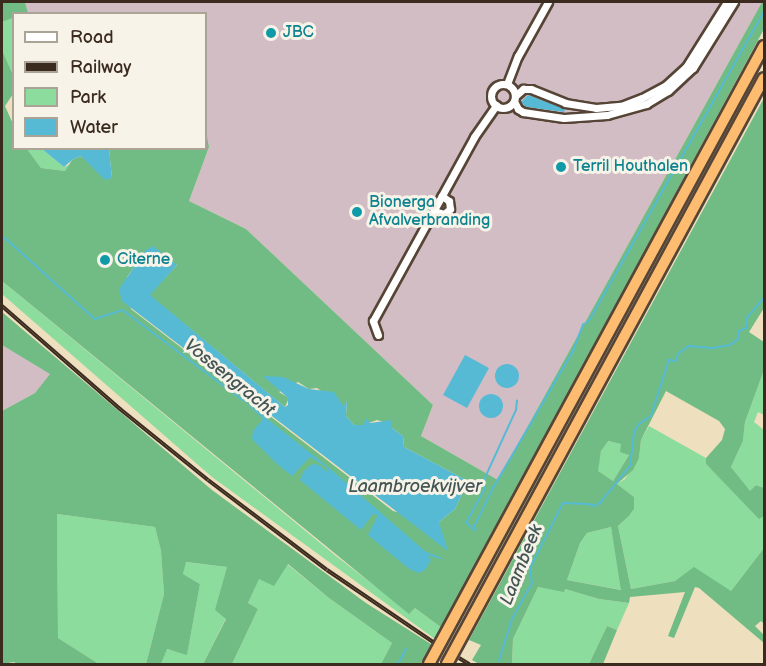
<!DOCTYPE html>
<style>
body{margin:0}
#map{position:relative;width:766px;height:666px;overflow:hidden;background:#eedfbf;font-family:"Balsamiq Sans",sans-serif}
div>[style]{position:absolute}
.industrial>*{inset:0;background:#d2bdc5}
.green>*{inset:0;background:#8bdc9d}
.forest>*{inset:0;background:#70bc84}
.water>*{inset:0;background:#57bad5}
.round{border-radius:50%}
.stream>*{height:1.5px;margin:-0.75px;padding:0 0.75px;transform-origin:0.75px;border-radius:0.75px;background:#57bad5}
.roads{filter:drop-shadow(2px 0 #564536) drop-shadow(-2px 0 #564536) drop-shadow(0 2px #564536) drop-shadow(0 -2px #564536)}
.minor>*{height:7px;margin:-3.5px;padding:0 3.5px;transform-origin:3.5px;border-radius:3.5px;background:#fff}
.minor>.ring{margin:-3.5px;padding:0;box-sizing:content-box;background:none;border:7px solid #fff;border-radius:50%}
.highway>*{height:10px;margin:-5px;padding:0 5px;transform-origin:5px;border-radius:5px;background:#fdbc70}
.rail>*{height:4px;margin-top:-2px;transform-origin:0;background:repeating-linear-gradient(90deg,#f7f3e8 0 4.5px,#3b2a1e 0 9px);box-sizing:border-box;border-block:2px solid #3b2a1e}
.dots>*{width:16px;height:16px;translate:-50% -50%;box-sizing:border-box;border:3px solid #f7f3e8;border-radius:50%}
span{translate:-50% -50%;white-space:nowrap;text-align:center;line-height:1.15;-webkit-text-stroke:6px #f7f3e8;paint-order:stroke}
.culture-label{font-size:16px;color:#0d838f}
.left{translate:0 -50%;text-align:left}
.water-label{font-size:18px;color:#435555;font-style:italic}
.frame{position:absolute;inset:0;border:3px solid #3b2a1e;pointer-events:none}
.legend{position:absolute;left:12px;top:12px;width:195px;height:138px;box-sizing:border-box;background:#f7f3e8;border:2px solid #aca397;margin:0;padding:8px 10px;list-style:none;font-size:18px;color:#3b2a1e}
.legend li{display:flex;align-items:center;gap:12px;height:30px}
.legend b{width:30px;border:2px solid #aca397}
</style>
<div id="map">
<div class="industrial">
<div style="clip-path:polygon(25px 2px,762px 2px,498px 480px,421px 436px,433px 405px,246px 229px,189px 201px,209px 147px,206px 130px,206px 14px,28px 13px)"></div>
<div style="clip-path:polygon(2px 345px,51px 374px,35px 393px,2px 411px)"></div>
</div>
<div class="green">
<div style="clip-path:polygon(13px 18px,13px 75px,2px 50px,2px 22px)"></div>
<div style="clip-path:polygon(27px 149px,42px 149px,64px 167px,69px 165px,65px 171px,41px 168px)"></div>
<div style="clip-path:polygon(2px 281px,336px 556px,410px 613px,415px 608px,442px 628px,435px 639px,212px 477px,2px 294px)"></div>
<div style="clip-path:polygon(764px 370px,764px 415px,758px 412px,754px 422px,764px 430px,764px 488px,756px 485px,750px 492px,731px 467px,743px 441px,745px 422px)"></div>
<div style="clip-path:polygon(649px 426px,706px 458px,706px 464px,759px 518px,764px 516px,764px 548px,731px 591px,683px 576px,675px 581px,631px 589px,618px 526px,629px 516px,634px 509px,634px 497px,617px 484px,625px 479px,639px 458px,641px 440px)"></div>
<div style="clip-path:polygon(607px 441px,622px 444px,629px 455px,613px 481px,597px 471px,601px 451px)"></div>
<div style="clip-path:polygon(57px 514px,155px 527px,161px 551px,164px 594px,146px 664px,99px 664px,58px 638px)"></div>
<div style="clip-path:polygon(611px 527px,622px 590px,567px 580px,580px 543px,587px 533px)"></div>
<div style="clip-path:polygon(185px 562px,227px 567px,216px 610px,226px 618px,203px 664px,161px 664px,166px 649px,187px 654px,200px 584px,183px 574px)"></div>
<div style="clip-path:polygon(287px 564px,329px 598px,392px 643px,381px 664px,232px 664px,258px 609px,248px 603px,259px 578px)"></div>
<div style="clip-path:polygon(538px 587px,564px 591px,565px 589px,599px 599px,629px 603px,617px 630px,607px 626px,589px 664px,512px 664px,513px 639px)"></div>
</div>
<div class="forest">
<div style="clip-path:polygon(2px 2px,25px 2px,28px 13px,14px 14px,13px 18px,2px 22px)"></div>
<div style="clip-path:polygon(evenodd,762px 2px,764px 2px,764px 29px,442px 628px,415px 608px,409px 614px,2px 281px,2px 50px,13px 75px,13px 94px,5px 106px,13px 124px,14px 148px,27px 149px,41px 168px,65px 171px,72px 160px,81px 156px,112px 178px,109px 149px,206px 148px,206px 130px,209px 147px,189px 201px,246px 229px,433px 405px,421px 436px,498px 480px,762px 2px,146px 251px,177px 265px,149px 295px,285px 407px,289px 398px,279px 392px,298px 382px,309px 389px,317px 388px,343px 407px,347px 401px,346px 416px,354px 425px,363px 425px,377px 420px,384px 422px,403px 436px,404px 447px,468px 481px,455px 509px,439px 522px,393px 511px,131px 309px,127px 277px,146px 251px)"></div>
<div style="clip-path:polygon(evenodd,764px 98px,764px 308px,749px 332px,764px 342px,764px 370px,745px 422px,743px 441px,731px 467px,750px 491px,756px 485px,764px 488px,764px 516px,759px 519px,706px 464px,706px 458px,722px 440px,725px 429px,719px 421px,666px 391px,641px 440px,639px 458px,633px 470px,617px 484px,634px 497px,634px 509px,629px 516px,618px 526px,631px 589px,675px 581px,694px 567px,731px 591px,764px 548px,764px 624px,761px 621px,755px 626px,764px 635px,764px 643px,699px 588px,695px 587px,674px 638px,668px 636px,685px 592px,630px 597px,629px 603px,599px 599px,565px 589px,564px 592px,538px 587px,513px 639px,512px 664px,479px 664px,472px 660px,481px 645px,469px 640px,764px 98px,608px 441px,621px 444px,620px 452px,629px 455px,613px 481px,598px 471px,601px 451px,608px 441px,764px 98px,611px 527px,621px 590px,567px 580px,580px 543px,587px 533px,611px 527px)"></div>
<div style="clip-path:polygon(2px 312px,212px 490px,366px 603px,434px 646px,423px 664px,381px 664px,392px 643px,329px 598px,288px 564px,274px 586px,259px 579px,248px 603px,258px 609px,232px 664px,203px 664px,226px 619px,215px 610px,227px 567px,186px 562px,183px 574px,200px 584px,187px 655px,167px 649px,161px 664px,146px 664px,164px 594px,161px 551px,155px 527px,57px 514px,58px 638px,99px 664px,17px 664px,14px 662px,2px 664px,2px 411px,35px 393px,50px 374px,2px 345px)"></div>
<div style="clip-path:polygon(607px 626px,617px 630px,603px 664px,589px 664px)"></div>
</div>
<div class="water">
<div style="clip-path:polygon(528px 95px,565px 109px,564px 112px,526px 107px,521px 102px)"></div>
<div style="clip-path:polygon(42px 149px,109px 149px,112px 178px,105px 180px,81px 156px,72px 160px,64px 167px)"></div>
<div style="clip-path:polygon(153px 246px,177px 265px,150px 295px,285px 407px,288px 405px,288px 398px,263px 376px,283px 377px,309px 389px,334px 392px,343px 406px,347px 401px,346px 416px,354px 425px,363px 425px,367px 418px,370px 423px,392px 420px,392px 428px,403px 436px,404px 447px,468px 481px,455px 509px,439px 522px,448px 551px,122px 301px,119px 289px,146px 250px)"></div>
<div style="clip-path:polygon(465px 355px,489px 368px,467px 408px,443px 395px)"></div>
<div class="round" style="left:495px;top:364px;width:24px;height:24px"></div>
<div class="round" style="left:479px;top:394px;width:24px;height:24px"></div>
<div style="clip-path:polygon(242px 399px,327px 466px,426px 552px,431px 560px,425px 570px,418px 573px,408px 568px,368px 535px,378px 515px,373px 514px,361px 530px,300px 480px,304px 471px,312px 464px,319px 465px,328px 473px,326px 467px,310px 457px,292px 476px,276px 463px,252px 439px,253px 431px,263px 419px)"></div>
</div>
<div class="stream">
<div style="left:2px;top:235px;width:125px;rotate:42.1deg"></div>
<div style="left:95px;top:319px;width:29px;rotate:-18deg"></div>
<div style="left:123px;top:310px;width:150px;rotate:36.9deg"></div>
<div style="left:589px;top:504px;width:5px;rotate:22deg"></div>
<div style="left:594px;top:506px;width:7px;rotate:-27deg"></div>
<div style="left:600px;top:503px;width:48px;rotate:-51deg"></div>
<div style="left:630px;top:466px;width:34px;rotate:-83deg"></div>
<div style="left:634px;top:432px;width:9px;rotate:-58deg"></div>
<div style="left:639px;top:424px;width:14px;rotate:-34deg"></div>
<div style="left:651px;top:416px;width:59px;rotate:-72.2deg"></div>
<div style="left:669px;top:360px;width:7px;rotate:8deg"></div>
<div style="left:676px;top:361px;width:7px;rotate:-74deg"></div>
<div style="left:678px;top:354px;width:14px;rotate:-36deg"></div>
<div style="left:689px;top:346px;width:24px;rotate:5deg"></div>
<div style="left:713px;top:348px;width:17px;rotate:-10deg"></div>
<div style="left:730px;top:345px;width:10px;rotate:-37deg"></div>
<div style="left:738px;top:339px;width:7px;rotate:-90deg"></div>
<div style="left:738px;top:332px;width:9px;rotate:-27deg"></div>
<div style="left:746px;top:328px;width:10px;rotate:-84deg"></div>
<div style="left:747px;top:318px;width:26px;rotate:-50deg"></div>
<div style="left:473px;top:529px;width:46px;rotate:-64deg"></div>
<div style="left:493px;top:488px;width:159px;rotate:-59.7deg"></div>
<div style="left:573px;top:351px;width:28px;rotate:-69deg"></div>
<div style="left:583px;top:325px;width:7px;rotate:-34deg"></div>
<div style="left:589px;top:321px;width:355px;rotate:-60.5deg"></div>
<div style="left:476px;top:531px;width:13px;rotate:-141deg"></div>
<div style="left:466px;top:523px;width:39px;rotate:-61deg"></div>
<div style="left:485px;top:489px;width:9px;rotate:-96deg"></div>
<div style="left:484px;top:480px;width:77px;rotate:-65.4deg"></div>
<div style="left:516px;top:410px;width:9px;rotate:-84deg"></div>
<div style="left:427px;top:553px;width:14px;rotate:21deg"></div>
<div style="left:499px;top:661px;width:44px;rotate:-72.8deg"></div>
<div style="left:512px;top:619px;width:41px;rotate:-60.9deg"></div>
<div style="left:532px;top:583px;width:15px;rotate:-98deg"></div>
<div style="left:530px;top:568px;width:73px;rotate:-63.1deg"></div>
<div style="left:563px;top:503px;width:25px;rotate:2deg"></div>
<div style="left:398px;top:664px;width:17px;rotate:-62deg"></div>
</div>
<div class="roads">
<div class="minor">
<div class="ring" style="left:491px;top:84px;width:17px;height:17px"></div>
<div style="left:507px;top:84px;width:30px;rotate:-69deg"></div>
<div style="left:518px;top:56px;width:62px;rotate:-60.9deg"></div>
<div style="left:515px;top:96px;width:11px;rotate:-41deg"></div>
<div style="left:523px;top:89px;width:8px"></div>
<div style="left:531px;top:89px;width:37px;rotate:22deg"></div>
<div style="left:565px;top:103px;width:31px;rotate:9deg"></div>
<div style="left:596px;top:108px;width:25px;rotate:-5deg"></div>
<div style="left:621px;top:106px;width:22px;rotate:-21deg"></div>
<div style="left:642px;top:98px;width:27px;rotate:-28deg"></div>
<div style="left:666px;top:85px;width:27px;rotate:-42deg"></div>
<div style="left:686px;top:67px;width:77px;rotate:-57.8deg"></div>
<div style="left:514px;top:101px;width:9px;rotate:63deg"></div>
<div style="left:518px;top:109px;width:6px;rotate:31deg"></div>
<div style="left:523px;top:112px;width:41px;rotate:8.3deg"></div>
<div style="left:564px;top:118px;width:43px;rotate:-4deg"></div>
<div style="left:607px;top:115px;width:41px;rotate:-15.8deg"></div>
<div style="left:646px;top:104px;width:26px;rotate:-31deg"></div>
<div style="left:668px;top:91px;width:34px;rotate:-43deg"></div>
<div style="left:693px;top:68px;width:78px;rotate:-58.2deg"></div>
<div style="left:434px;top:211px;width:10px;rotate:17deg"></div>
<div style="left:444px;top:214px;width:8px;rotate:-40deg"></div>
<div style="left:450px;top:209px;width:8px;rotate:-97deg"></div>
<div style="left:449px;top:201px;width:9px;rotate:-144deg"></div>
<div style="left:378px;top:335px;width:15px;rotate:-110deg"></div>
<div style="left:373px;top:321px;width:210px;rotate:-61.2deg"></div>
<div style="left:474px;top:137px;width:39px;rotate:-55deg"></div>
</div>
<div class="highway">
<div style="left:429px;top:664px;width:703px;rotate:-61.54deg"></div>
<div style="left:447px;top:664px;width:666px;rotate:-61.59deg"></div>
</div>
</div>
<div class="rail">
<div style="left:2px;top:306px;width:157px;rotate:41.1deg"></div>
<div style="left:120px;top:409px;width:113px;rotate:38.9deg"></div>
<div style="left:208px;top:480px;width:149px;rotate:37.1deg"></div>
<div style="left:327px;top:570px;width:128px;rotate:34.2deg"></div>
<div style="left:459px;top:658px;width:12px;rotate:31deg"></div>
</div>
<div class="dots">
<div style="left:271px;top:33px;background:#0f9aa8"></div>
<div style="left:561px;top:167px;background:#0f9aa8"></div>
<div style="left:357px;top:212px;background:#0f9aa8"></div>
<div style="left:105px;top:260px;background:#0f9aa8"></div>
</div>
<div class="culture-label">
<span class="left" style="left:283px;top:33px">JBC</span>
<span class="left" style="left:573px;top:167px">Terril Houthalen</span>
<span class="left" style="left:369px;top:212px">Bionerga<br>Afvalverbranding</span>
<span class="left" style="left:117px;top:260px">Citerne</span>
</div>
<div class="water-label">
<span style="left:229px;top:378px;rotate:39deg">Vossengracht</span>
<span style="left:415px;top:487px">Laambroekvijver</span>
<span style="left:522px;top:565px;rotate:-68deg">Laambeek</span>
</div>
<div class="frame"></div>
<ul class="legend">
<li><b style="height:8px;background:#fff"></b>Road</li>
<li><b style="height:8px;background:#3b2a1e"></b>Railway</li>
<li><b style="height:16px;background:#8bdc9d"></b>Park</li>
<li><b style="height:16px;background:#57bad5"></b>Water</li>
</ul>
</div>
